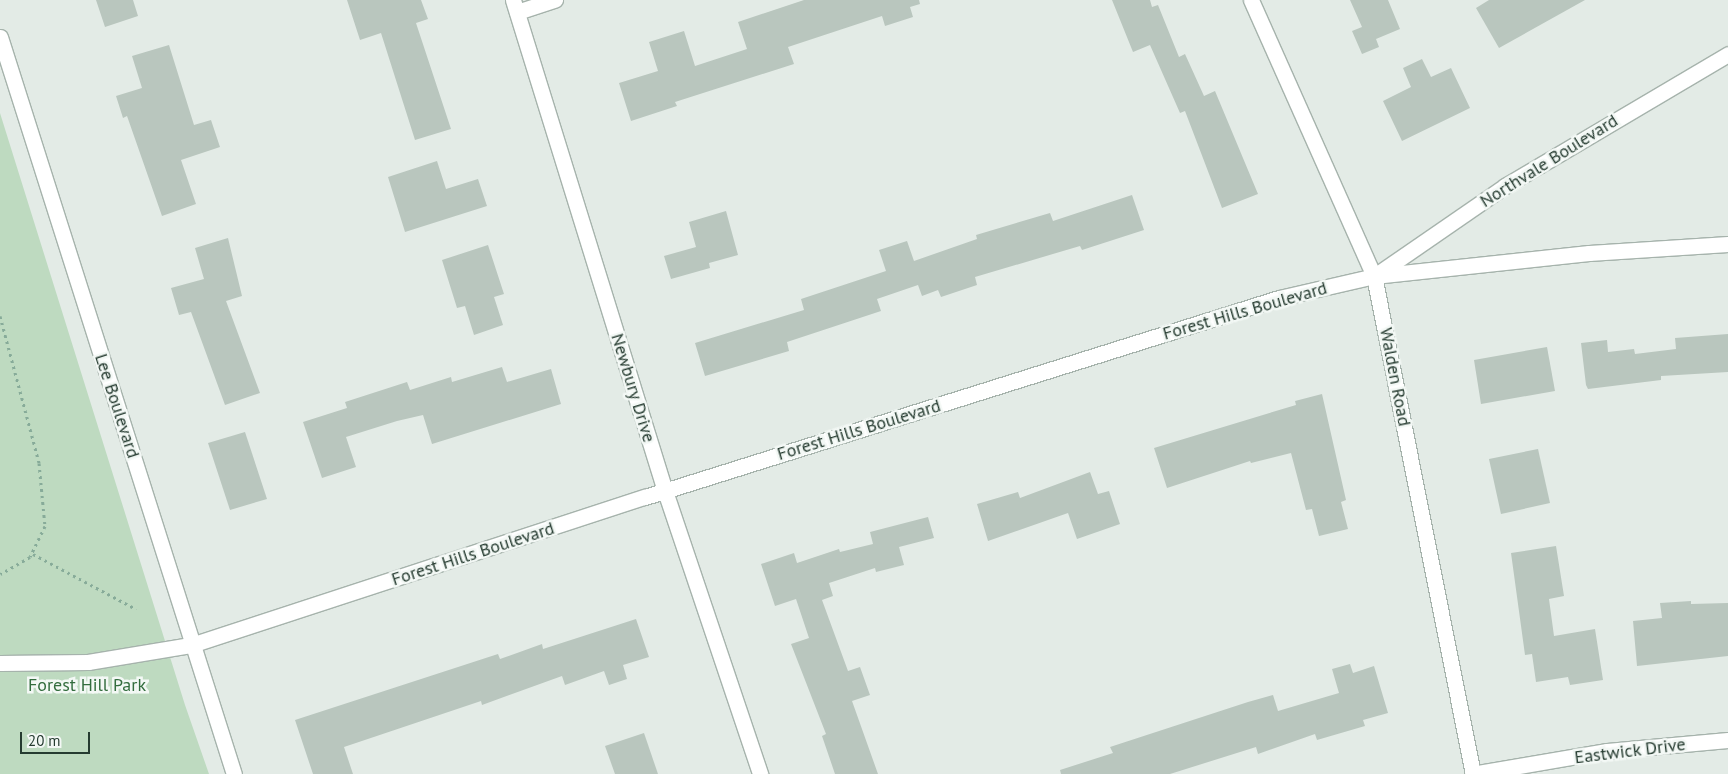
<!DOCTYPE html>
<style>
body{margin:0}
#map{position:relative;width:1728px;height:774px;overflow:hidden;background:#e3ebe6;font-family:"PT Sans",sans-serif}
div>[style]{position:absolute}
.green>*{inset:0;background:#bedac0}
.building>*{inset:0;background:#b9c6be}
.path>*{height:3px;margin-top:-1.5px;transform-origin:0;background:repeating-linear-gradient(90deg,#87ab99 0 2.5px,transparent 0 6.5px)}
.roads{filter:drop-shadow(1px 0 #a6b3ac) drop-shadow(-1px 0 #a6b3ac) drop-shadow(0 1px #a6b3ac) drop-shadow(0 -1px #a6b3ac)}
.minor>*{height:15px;margin:-7.5px;padding:0 7.5px;transform-origin:7.5px;border-radius:7.5px;background:#fff}
span{translate:-50% -50%;white-space:nowrap;text-align:center;line-height:1.15;-webkit-text-stroke:5px #f3f8f5;paint-order:stroke}
.street-label{font-size:18px;color:#253b30}
.park-label{font-size:18px;color:#336d3e}
.scale{position:absolute;left:20px;top:732px;width:70px;height:22px;box-sizing:border-box;border:2px solid #253b30;border-top:0;padding-left:6px;font-size:15px;line-height:18px;white-space:nowrap;color:#253b30;-webkit-text-stroke:4px #f3f8f5;paint-order:stroke}
</style>
<div id="map">
<div class="green">
<div style="clip-path:polygon(0 113px,185px 705px,209px 774px,0 774px)"></div>
</div>
<div class="building">
<div style="clip-path:polygon(96px 0,133px 0,138px 16px,105px 27px)"></div>
<div style="clip-path:polygon(347px 0,421px 0,428px 19px,416px 23px,451px 129px,415px 140px,381px 33px,360px 40px)"></div>
<div style="clip-path:polygon(804px 0,919px 0,920px 4px,910px 7px,913px 17px,885px 26px,882px 16px,788px 47px,794px 64px,675px 102px,677px 106px,631px 121px,619px 83px,658px 71px,649px 42px,684px 31px,695px 66px,747px 49px,738px 22px)"></div>
<div style="clip-path:polygon(1112px 0,1150px 0,1152px 7px,1158px 5px,1179px 57px,1185px 54px,1204px 96px,1215px 91px,1258px 194px,1222px 208px,1185px 111px,1180px 113px,1150px 45px,1133px 52px)"></div>
<div style="clip-path:polygon(1350px 0,1388px 0,1400px 29px,1376px 39px,1379px 47px,1362px 54px,1352px 31px,1362px 27px)"></div>
<div style="clip-path:polygon(1489px 0,1585px 0,1499px 48px,1476px 8px)"></div>
<div style="clip-path:polygon(169px 45px,194px 125px,211px 120px,220px 147px,181px 160px,196px 204px,162px 216px,127px 116px,123px 118px,116px 96px,142px 88px,132px 56px)"></div>
<div style="clip-path:polygon(1422px 59px,1431px 77px,1451px 68px,1470px 108px,1402px 141px,1383px 101px,1411px 87px,1403px 68px)"></div>
<div style="clip-path:polygon(437px 161px,446px 189px,478px 179px,487px 206px,405px 232px,388px 177px)"></div>
<div style="clip-path:polygon(1132px 195px,1144px 230px,1082px 250px,1080px 246px,975px 277px,977px 285px,941px 297px,938px 290px,922px 296px,918px 285px,877px 299px,881px 311px,787px 342px,789px 351px,705px 376px,695px 343px,804px 310px,801px 299px,886px 271px,879px 250px,907px 241px,914px 261px,977px 239px,976px 235px,1050px 213px,1053px 221px)"></div>
<div style="clip-path:polygon(726px 211px,738px 255px,709px 263px,710px 268px,671px 279px,664px 256px,696px 247px,689px 222px)"></div>
<div style="clip-path:polygon(228px 238px,242px 296px,226px 301px,260px 393px,225px 405px,191px 312px,179px 315px,171px 288px,204px 279px,195px 248px)"></div>
<div style="clip-path:polygon(488px 245px,504px 294px,494px 297px,503px 325px,474px 335px,465px 306px,457px 308px,442px 260px)"></div>
<div style="clip-path:polygon(1728px 334px,1728px 372px,1661px 376px,1661px 380px,1588px 389px,1586px 385px,1581px 343px,1607px 340px,1608px 352px,1634px 349px,1635px 354px,1676px 349px,1675px 338px)"></div>
<div style="clip-path:polygon(1547px 347px,1555px 391px,1481px 404px,1474px 360px)"></div>
<div style="clip-path:polygon(502px 367px,507px 382px,551px 369px,561px 404px,432px 444px,423px 415px,397px 421px,346px 437px,356px 467px,322px 478px,303px 422px,347px 408px,345px 402px,407px 382px,410px 390px,451px 377px,452px 382px)"></div>
<div style="clip-path:polygon(1322px 394px,1346px 500px,1341px 502px,1348px 529px,1319px 536px,1312px 509px,1306px 510px,1291px 453px,1251px 463px,1250px 461px,1167px 488px,1154px 448px,1296px 405px,1295px 401px)"></div>
<div style="clip-path:polygon(245px 432px,267px 499px,230px 510px,208px 443px)"></div>
<div style="clip-path:polygon(1538px 449px,1550px 503px,1501px 514px,1489px 459px)"></div>
<div style="clip-path:polygon(1090px 472px,1098px 494px,1109px 491px,1120px 524px,1077px 539px,1068px 513px,988px 541px,977px 504px,1018px 492px,1020px 498px)"></div>
<div style="clip-path:polygon(928px 517px,934px 538px,899px 547px,904px 565px,876px 572px,875px 568px,829px 583px,833px 596px,822px 600px,848px 671px,860px 667px,870px 695px,852px 701px,878px 774px,835px 774px,822px 736px,826px 734px,791px 644px,809px 638px,796px 599px,775px 606px,761px 564px,794px 553px,797px 563px,839px 549px,840px 552px,873px 544px,870px 532px)"></div>
<div style="clip-path:polygon(1556px 546px,1564px 596px,1549px 599px,1554px 636px,1595px 629px,1603px 680px,1570px 685px,1568px 677px,1536px 682px,1532px 654px,1525px 655px,1511px 553px)"></div>
<div style="clip-path:polygon(1691px 601px,1691px 604px,1728px 603px,1728px 656px,1637px 666px,1633px 621px,1662px 618px,1660px 603px)"></div>
<div style="clip-path:polygon(636px 619px,649px 657px,623px 665px,627px 679px,609px 685px,604px 671px,565px 685px,562px 676px,482px 705px,481px 701px,344px 747px,353px 774px,313px 774px,295px 720px,498px 654px,500px 659px,542px 644px,543px 649px)"></div>
<div style="clip-path:polygon(1350px 664px,1353px 673px,1374px 666px,1388px 713px,1363px 720px,1365px 726px,1317px 740px,1315px 734px,1258px 754px,1256px 747px,1170px 774px,1061px 774px,1060px 770px,1113px 753px,1110px 747px,1248px 702px,1273px 695px,1278px 711px,1339px 693px,1332px 669px)"></div>
<div style="clip-path:polygon(644px 733px,658px 774px,615px 774px,605px 746px)"></div>
</div>
<div class="path">
<div style="left:0;top:316px;width:152px;rotate:75.1deg"></div>
<div style="left:39px;top:463px;width:63px;rotate:84.6deg"></div>
<div style="left:45px;top:526px;width:34px;rotate:116deg"></div>
<div style="left:30px;top:557px;width:34px;rotate:150deg"></div>
<div style="left:33px;top:554px;width:117px;rotate:28.1deg"></div>
</div>
<div class="roads">
<div class="minor">
<div style="left:513px;top:0;width:514px;rotate:72.8deg"></div>
<div style="left:665px;top:491px;width:299px;rotate:71.4deg"></div>
<div style="left:1251px;top:0;width:302px;rotate:66deg"></div>
<div style="left:1374px;top:276px;width:508px;rotate:78.76deg"></div>
<div style="left:517px;top:12px;width:40px;rotate:-18deg"></div>
<div style="left:0;top:37px;width:773px;rotate:72.39deg"></div>
<div style="left:1376px;top:275px;width:157px;rotate:-34.6deg"></div>
<div style="left:1505px;top:186px;width:259px;rotate:-30.6deg"></div>
<div style="left:0;top:663px;width:88px;rotate:-0.7deg"></div>
<div style="left:88px;top:662px;width:104px;rotate:-9.4deg"></div>
<div style="left:191px;top:645px;width:478px;rotate:-18.1deg"></div>
<div style="left:645px;top:497px;width:664px;rotate:-17.43deg"></div>
<div style="left:1279px;top:298px;width:98px;rotate:-13deg"></div>
<div style="left:1374px;top:276px;width:216px;rotate:-6.1deg"></div>
<div style="left:1589px;top:253px;width:139px;rotate:-3.7deg"></div>
<div style="left:1472px;top:774px;width:137px;rotate:-9.7deg"></div>
<div style="left:1607px;top:751px;width:121px;rotate:-5.2deg"></div>
</div>
</div>
<div class="street-label">
<span style="left:1549px;top:161px;rotate:-32deg">Northvale Boulevard</span>
<span style="left:1245px;top:311px;rotate:-16deg">Forest Hills Boulevard</span>
<span style="left:1395px;top:377px;rotate:79deg">Walden Road</span>
<span style="left:633px;top:388px;rotate:73deg">Newbury Drive</span>
<span style="left:117px;top:406px;rotate:72deg">Lee Boulevard</span>
<span style="left:859px;top:430px;rotate:-17deg">Forest Hills Boulevard</span>
<span style="left:473px;top:554px;rotate:-18deg">Forest Hills Boulevard</span>
<span style="left:1630px;top:751px;rotate:-7deg">Eastwick Drive</span>
</div>
<div class="park-label">
<span style="left:87px;top:685px">Forest Hill Park</span>
</div>
<div class="scale">20 m</div>
</div>
